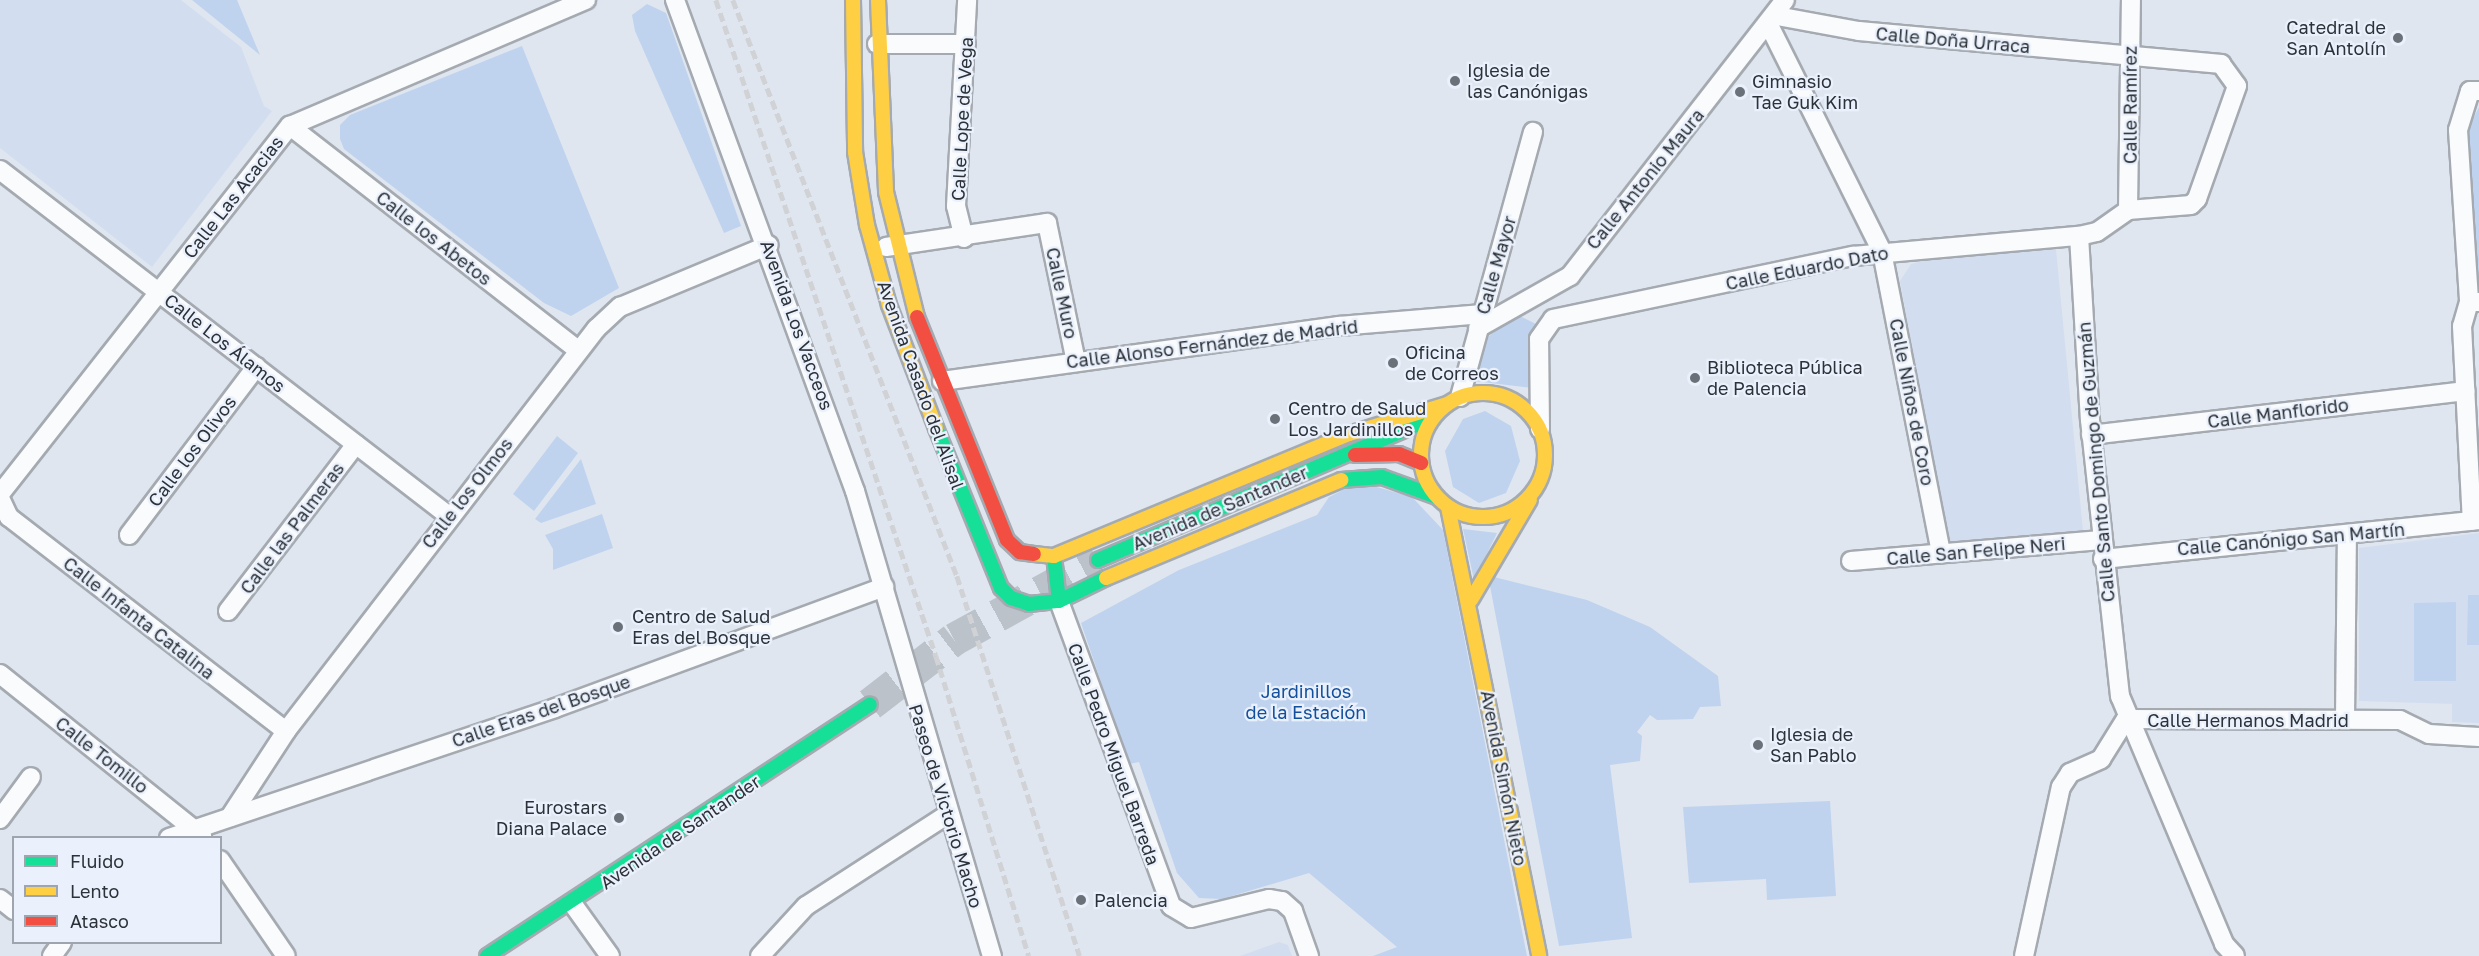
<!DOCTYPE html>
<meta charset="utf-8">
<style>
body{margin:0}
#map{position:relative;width:2479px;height:956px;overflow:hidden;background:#dfe6ef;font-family:"Golos Text",sans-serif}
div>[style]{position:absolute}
.built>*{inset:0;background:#d2def0}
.green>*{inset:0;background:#bfd3ef}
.highway-tunnel>*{height:33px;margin-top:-16.5px;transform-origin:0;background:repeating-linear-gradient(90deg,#bbc2ca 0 33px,transparent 0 49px)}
.roads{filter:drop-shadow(2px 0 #a5aab1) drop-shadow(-2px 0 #a5aab1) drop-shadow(0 2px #a5aab1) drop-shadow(0 -2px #a5aab1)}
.street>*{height:18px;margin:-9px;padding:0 9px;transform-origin:9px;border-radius:9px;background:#fafbfd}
.fast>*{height:14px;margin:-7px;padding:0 7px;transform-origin:7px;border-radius:7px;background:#16e098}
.slow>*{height:14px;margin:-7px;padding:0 7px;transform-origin:7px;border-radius:7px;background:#ffcf43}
.slow>.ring{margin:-7px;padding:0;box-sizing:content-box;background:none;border:14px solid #ffcf43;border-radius:50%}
.jam>*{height:14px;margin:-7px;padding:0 7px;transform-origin:7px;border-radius:7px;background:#f24e42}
.rail>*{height:4.5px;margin-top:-2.25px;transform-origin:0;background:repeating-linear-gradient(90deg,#d0d2d5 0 9px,transparent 0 13.5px)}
.dots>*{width:16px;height:16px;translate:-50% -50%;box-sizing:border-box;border:3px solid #eaf1fc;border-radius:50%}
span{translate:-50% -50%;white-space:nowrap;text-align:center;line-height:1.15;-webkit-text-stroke:4.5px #eaf1fc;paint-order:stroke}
.poi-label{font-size:18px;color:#2d3238}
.right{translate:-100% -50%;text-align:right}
.left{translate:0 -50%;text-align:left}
.street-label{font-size:18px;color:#2d3238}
.park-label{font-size:18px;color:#124f9c}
.legend{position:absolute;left:12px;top:836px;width:210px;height:108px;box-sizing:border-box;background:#eaf1fc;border:2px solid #9ea5ae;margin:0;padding:8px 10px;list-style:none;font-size:18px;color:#2d3238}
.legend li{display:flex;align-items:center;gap:12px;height:30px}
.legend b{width:30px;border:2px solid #9ea5ae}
</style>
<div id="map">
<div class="built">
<div style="clip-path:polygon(0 0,181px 0,241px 47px,264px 106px,272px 111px,152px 267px,0 148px)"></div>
<div style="clip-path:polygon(2056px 249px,2083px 531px,1948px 542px,1900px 281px,1911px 264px,1923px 261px)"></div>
<div style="clip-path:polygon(2479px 533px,2479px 723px,2452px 722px,2452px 704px,2359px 701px,2359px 548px)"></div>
<div style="clip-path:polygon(1279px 942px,1288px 945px,1292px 956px,1240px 956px)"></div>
</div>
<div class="green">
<div style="clip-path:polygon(192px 0,237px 0,260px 55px)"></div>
<div style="clip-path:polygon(647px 4px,666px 13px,741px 226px,724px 233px,635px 31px,632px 15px)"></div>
<div style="clip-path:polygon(522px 46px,619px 288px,571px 316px,544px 303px,344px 149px,340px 139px,340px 125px,350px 115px)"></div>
<div style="clip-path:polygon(2479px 107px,2479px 288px,2467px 131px)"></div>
<div style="clip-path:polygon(1516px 314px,1538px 325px,1528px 349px,1532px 388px,1474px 381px,1483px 341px)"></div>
<div style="clip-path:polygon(1485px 411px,1511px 426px,1520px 461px,1506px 493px,1479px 503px,1453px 487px,1445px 451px,1463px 419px)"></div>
<div style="clip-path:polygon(557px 436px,578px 453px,534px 511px,513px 494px)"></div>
<div style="clip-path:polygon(581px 459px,596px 504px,541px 523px,535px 519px)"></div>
<div style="clip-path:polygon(1359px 482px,1412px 497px,1443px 530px,1527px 956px,1373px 956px,1397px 947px,1309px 873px,1222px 899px,1199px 898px,1177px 873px,1139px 762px,1129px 764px,1081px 623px,1179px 570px,1317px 515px,1329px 497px)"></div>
<div style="clip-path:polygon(602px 514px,613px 548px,553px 570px,553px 549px,545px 535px)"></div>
<div style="clip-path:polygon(1463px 529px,1497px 533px,1474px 580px)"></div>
<div style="clip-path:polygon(1494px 577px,1587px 600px,1650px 627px,1718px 676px,1721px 706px,1700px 707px,1693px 719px,1657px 720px,1650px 715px,1637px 732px,1642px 736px,1640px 761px,1610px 765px,1632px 938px,1559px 946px,1490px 586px)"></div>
<div style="clip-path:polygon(2468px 595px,2479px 595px,2479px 645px,2467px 645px)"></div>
<div style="clip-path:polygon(2456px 602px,2456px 681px,2414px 681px,2414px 603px)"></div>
<div style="clip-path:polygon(1830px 801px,1836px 896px,1767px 900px,1766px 879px,1689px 883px,1683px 807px)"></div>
</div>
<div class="highway-tunnel">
<div style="left:870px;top:704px;width:106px;rotate:-37.7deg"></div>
<div style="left:954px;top:639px;width:164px;rotate:-28.7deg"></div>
</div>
<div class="roads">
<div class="street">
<div style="left:675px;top:0;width:523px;rotate:69.87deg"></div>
<div style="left:855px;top:491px;width:485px;rotate:73.6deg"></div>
<div style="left:1777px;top:16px;width:83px;rotate:10.4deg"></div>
<div style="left:1859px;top:31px;width:364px;rotate:5.2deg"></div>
<div style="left:2221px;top:64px;width:27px;rotate:54deg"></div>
<div style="left:2237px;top:86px;width:120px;rotate:109.5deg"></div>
<div style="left:2197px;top:199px;width:8px;rotate:135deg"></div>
<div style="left:2191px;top:205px;width:63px;rotate:175.5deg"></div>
<div style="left:1769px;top:25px;width:254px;rotate:63.5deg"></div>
<div style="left:1882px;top:252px;width:307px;rotate:78.9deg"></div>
<div style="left:877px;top:44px;width:89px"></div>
<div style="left:2479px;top:91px;width:9px;rotate:180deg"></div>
<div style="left:2470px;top:91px;width:41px;rotate:107.1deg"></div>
<div style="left:2458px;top:130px;width:172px;rotate:86.3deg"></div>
<div style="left:2469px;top:302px;width:10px"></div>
<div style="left:290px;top:126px;width:365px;rotate:37.9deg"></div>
<div style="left:0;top:170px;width:567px;rotate:37.62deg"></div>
<div style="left:2128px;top:210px;width:210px;rotate:-89.2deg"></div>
<div style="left:2079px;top:236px;width:184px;rotate:86.6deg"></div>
<div style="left:2090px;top:420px;width:278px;rotate:83.8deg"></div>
<div style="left:2120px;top:696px;width:269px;rotate:67.2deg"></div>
<div style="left:2224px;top:944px;width:16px;rotate:47deg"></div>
<div style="left:964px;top:238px;width:33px;rotate:-104deg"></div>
<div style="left:956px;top:206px;width:206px;rotate:-86.9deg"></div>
<div style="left:886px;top:247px;width:163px;rotate:-8.5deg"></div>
<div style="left:1047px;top:223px;width:142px;rotate:78.2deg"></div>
<div style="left:2469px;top:302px;width:25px;rotate:106deg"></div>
<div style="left:2462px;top:326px;width:195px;rotate:87.1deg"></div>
<div style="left:1478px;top:328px;width:106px;rotate:-29.5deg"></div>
<div style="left:1570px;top:276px;width:350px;rotate:-52.1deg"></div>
<div style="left:942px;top:381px;width:401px;rotate:-7.9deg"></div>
<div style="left:1339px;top:326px;width:144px;rotate:-4.8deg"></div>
<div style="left:1460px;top:397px;width:275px;rotate:-74.6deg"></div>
<div style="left:1540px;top:429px;width:90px;rotate:-90.6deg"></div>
<div style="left:1539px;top:339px;width:24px;rotate:-55deg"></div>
<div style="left:1553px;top:319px;width:307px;rotate:-11.9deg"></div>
<div style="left:1853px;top:256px;width:227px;rotate:-5.1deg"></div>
<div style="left:2079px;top:236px;width:18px;rotate:-13deg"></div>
<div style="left:2097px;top:232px;width:38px;rotate:-35deg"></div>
<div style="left:2091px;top:435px;width:377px;rotate:-6.7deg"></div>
<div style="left:0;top:494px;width:469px;rotate:-51.8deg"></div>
<div style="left:290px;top:126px;width:322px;rotate:-23.1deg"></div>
<div style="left:0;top:498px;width:21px;rotate:65deg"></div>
<div style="left:9px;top:517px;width:350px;rotate:37.7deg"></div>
<div style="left:129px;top:535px;width:211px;rotate:-52.9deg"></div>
<div style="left:2103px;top:559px;width:378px;rotate:-5.9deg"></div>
<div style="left:1851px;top:561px;width:251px;rotate:-4.8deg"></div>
<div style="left:1059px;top:601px;width:325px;rotate:69.8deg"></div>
<div style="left:1171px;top:906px;width:23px;rotate:31deg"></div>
<div style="left:1191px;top:918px;width:80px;rotate:-13.7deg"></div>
<div style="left:1269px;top:899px;width:13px;rotate:9deg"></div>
<div style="left:1282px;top:901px;width:15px;rotate:42deg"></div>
<div style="left:1293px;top:911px;width:48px;rotate:70.4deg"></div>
<div style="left:228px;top:611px;width:210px;rotate:-52.5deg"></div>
<div style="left:0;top:674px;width:259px;rotate:38.7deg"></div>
<div style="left:2126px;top:719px;width:274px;rotate:0.2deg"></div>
<div style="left:2400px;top:720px;width:32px;rotate:26deg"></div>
<div style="left:2429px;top:734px;width:50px;rotate:3.4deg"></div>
<div style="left:2345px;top:719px;width:183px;rotate:-89.4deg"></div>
<div style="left:230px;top:817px;width:103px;rotate:-56.9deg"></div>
<div style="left:286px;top:731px;width:508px;rotate:-52.36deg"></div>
<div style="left:596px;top:329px;width:33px;rotate:-43deg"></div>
<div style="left:620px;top:307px;width:161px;rotate:-22.6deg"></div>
<div style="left:0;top:819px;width:52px;rotate:-53.6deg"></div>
<div style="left:169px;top:838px;width:407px;rotate:-18.6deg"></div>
<div style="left:555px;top:708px;width:351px;rotate:-20.2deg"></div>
<div style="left:220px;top:860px;width:116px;rotate:55.5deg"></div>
<div style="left:0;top:899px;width:18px;rotate:38deg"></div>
<div style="left:572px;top:903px;width:65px;rotate:54.4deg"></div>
<div style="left:52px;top:956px;width:17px;rotate:-54deg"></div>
<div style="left:760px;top:956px;width:68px;rotate:-47.4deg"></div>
<div style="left:806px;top:906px;width:169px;rotate:-32.9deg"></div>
<div style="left:2024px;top:956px;width:173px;rotate:-77.7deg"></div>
<div style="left:2061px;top:787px;width:17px;rotate:-57deg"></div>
<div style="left:2070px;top:773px;width:34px;rotate:-24deg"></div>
<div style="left:2101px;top:759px;width:47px;rotate:-58deg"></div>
</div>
<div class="fast">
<div style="left:936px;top:428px;width:173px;rotate:67.9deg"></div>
<div style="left:1001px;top:588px;width:14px;rotate:45deg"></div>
<div style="left:1011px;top:598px;width:19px;rotate:18deg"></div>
<div style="left:1029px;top:604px;width:30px;rotate:-6deg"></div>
<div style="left:1059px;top:601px;width:52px;rotate:-26.1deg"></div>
<div style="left:1341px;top:480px;width:41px;rotate:-4.2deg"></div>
<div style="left:1382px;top:477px;width:59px;rotate:20deg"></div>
<div style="left:1054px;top:556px;width:45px;rotate:83.7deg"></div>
<div style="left:1098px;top:560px;width:364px;rotate:-23deg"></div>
<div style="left:487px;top:956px;width:458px;rotate:-33.3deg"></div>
</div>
<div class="slow">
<div style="left:853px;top:0;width:152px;rotate:89.2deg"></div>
<div style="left:855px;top:152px;width:74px;rotate:80.7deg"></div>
<div style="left:867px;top:225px;width:83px;rotate:74.6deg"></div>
<div style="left:889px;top:305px;width:132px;rotate:69.1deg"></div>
<div style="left:878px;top:0;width:192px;rotate:87.6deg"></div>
<div style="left:886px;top:192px;width:129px;rotate:76.1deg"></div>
<div class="ring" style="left:1421px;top:393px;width:110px;height:110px"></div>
<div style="left:1448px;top:507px;width:458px;rotate:78.5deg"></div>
<div style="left:1034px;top:554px;width:20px;rotate:6deg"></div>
<div style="left:1054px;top:556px;width:319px;rotate:-22.5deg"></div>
<div style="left:1349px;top:434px;width:102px;rotate:-17deg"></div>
<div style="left:1106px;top:578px;width:255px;rotate:-22.6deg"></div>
<div style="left:1471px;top:600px;width:116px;rotate:-59.5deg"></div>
</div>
<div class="jam">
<div style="left:917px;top:317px;width:240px;rotate:68deg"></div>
<div style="left:1007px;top:540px;width:18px;rotate:43deg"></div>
<div style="left:1020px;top:552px;width:14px;rotate:8deg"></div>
<div style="left:1355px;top:455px;width:44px;rotate:-1.3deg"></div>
<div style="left:1399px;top:454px;width:24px;rotate:22deg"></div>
</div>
</div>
<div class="rail">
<div style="left:716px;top:0;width:692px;rotate:71.46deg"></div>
<div style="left:936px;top:656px;width:314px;rotate:72.8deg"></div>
<div style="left:733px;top:0;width:618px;rotate:68.75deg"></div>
<div style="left:957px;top:576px;width:399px;rotate:72.1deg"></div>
</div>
<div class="dots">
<div style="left:2398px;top:38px;background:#6b7178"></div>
<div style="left:1455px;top:81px;background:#6b7178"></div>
<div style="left:1740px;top:92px;background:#6b7178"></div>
<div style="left:1393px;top:363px;background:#6b7178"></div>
<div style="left:1695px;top:378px;background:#6b7178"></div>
<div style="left:1275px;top:419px;background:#6b7178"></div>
<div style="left:618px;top:627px;background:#6b7178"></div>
<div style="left:1758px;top:745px;background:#6b7178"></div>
<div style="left:619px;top:818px;background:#6b7178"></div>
<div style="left:1081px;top:900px;background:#6b7178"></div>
</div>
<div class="poi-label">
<span class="right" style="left:2386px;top:38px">Catedral de<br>San Antolín</span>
<span class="left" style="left:1467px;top:81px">Iglesia de<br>las Canónigas</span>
<span class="left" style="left:1752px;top:92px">Gimnasio<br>Tae Guk Kim</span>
<span class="left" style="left:1405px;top:363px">Oficina<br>de Correos</span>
<span class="left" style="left:1707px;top:378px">Biblioteca Pública<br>de Palencia</span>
<span class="left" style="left:1288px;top:419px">Centro de Salud<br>Los Jardinillos</span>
<span class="left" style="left:632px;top:627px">Centro de Salud<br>Eras del Bosque</span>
<span class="left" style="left:1770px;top:745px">Iglesia de<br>San Pablo</span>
<span class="right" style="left:607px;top:818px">Eurostars<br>Diana Palace</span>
<span class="left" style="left:1094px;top:900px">Palencia</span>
</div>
<div class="street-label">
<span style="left:1953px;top:40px;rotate:5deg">Calle Doña Urraca</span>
<span style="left:2130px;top:105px;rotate:-90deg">Calle Ramírez</span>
<span style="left:962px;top:119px;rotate:-87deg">Calle Lope de Vega</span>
<span style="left:1645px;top:179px;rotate:-51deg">Calle Antonio Maura</span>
<span style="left:233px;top:197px;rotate:-52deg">Calle Las Acacias</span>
<span style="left:434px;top:238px;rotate:38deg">Calle los Abetos</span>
<span style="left:1496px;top:265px;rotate:-74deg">Calle Mayor</span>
<span style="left:1807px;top:268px;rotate:-11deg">Calle Eduardo Dato</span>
<span style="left:1062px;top:293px;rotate:78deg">Calle Muro</span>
<span style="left:797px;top:325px;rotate:70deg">Avenida Los Vacceos</span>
<span style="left:225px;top:343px;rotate:38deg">Calle Los Álamos</span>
<span style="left:1212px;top:344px;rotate:-7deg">Calle Alonso Fernández de Madrid</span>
<span style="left:921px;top:385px;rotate:70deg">Avenida Casado del Alisal</span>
<span style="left:1912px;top:402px;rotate:79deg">Calle Niños de Coro</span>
<span style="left:2278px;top:413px;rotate:-7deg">Calle Manflorido</span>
<span style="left:192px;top:451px;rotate:-53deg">Calle los Olivos</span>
<span style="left:2096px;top:462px;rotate:-95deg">Calle Santo Domingo de Guzmán</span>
<span style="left:467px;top:493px;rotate:-52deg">Calle los Olmos</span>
<span style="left:1220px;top:508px;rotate:-23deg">Avenida de Santander</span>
<span style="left:292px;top:528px;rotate:-53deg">Calle las Palmeras</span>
<span style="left:2291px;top:539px;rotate:-5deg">Calle Canónigo San Martín</span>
<span style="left:1976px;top:551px;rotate:-5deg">Calle San Felipe Neri</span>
<span style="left:139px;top:618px;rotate:38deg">Calle Infanta Catalina</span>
<span style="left:541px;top:711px;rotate:-19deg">Calle Eras del Bosque</span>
<span style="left:2248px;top:720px">Calle Hermanos Madrid</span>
<span style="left:1114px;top:754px;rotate:70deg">Calle Pedro Miguel Barreda</span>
<span style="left:102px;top:755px;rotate:38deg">Calle Tomillo</span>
<span style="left:1504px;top:778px;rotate:79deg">Avenida Simón Nieto</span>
<span style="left:946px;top:806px;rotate:73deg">Paseo de Victorio Macho</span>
<span style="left:680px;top:832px;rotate:-34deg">Avenida de Santander</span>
</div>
<div class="park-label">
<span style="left:1306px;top:702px">Jardinillos<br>de la Estación</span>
</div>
<ul class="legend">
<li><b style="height:8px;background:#16e098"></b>Fluido</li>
<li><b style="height:8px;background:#ffcf43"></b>Lento</li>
<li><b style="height:8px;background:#f24e42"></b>Atasco</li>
</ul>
</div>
